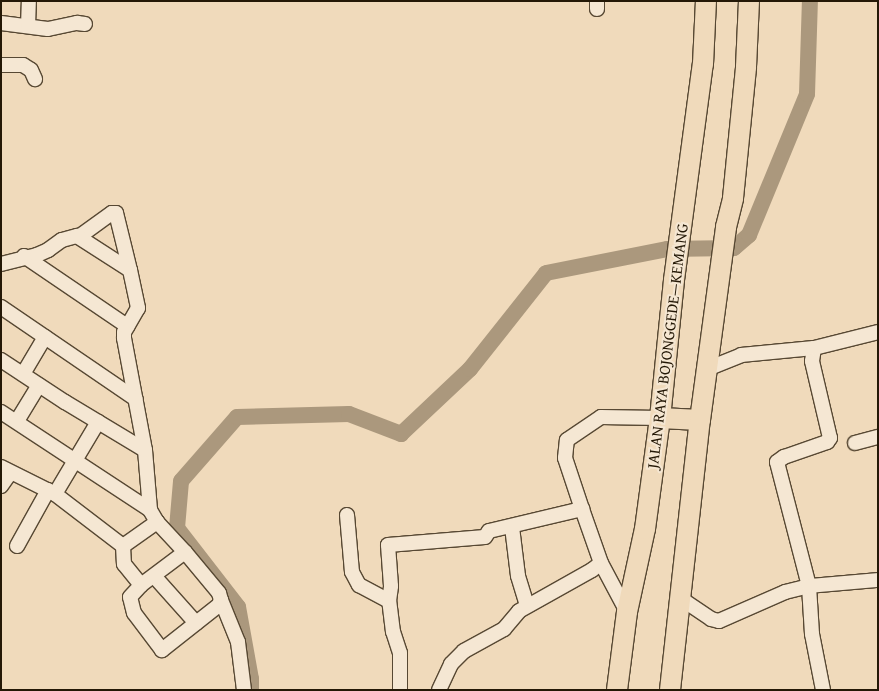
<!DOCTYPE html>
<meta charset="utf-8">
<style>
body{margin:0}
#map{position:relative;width:879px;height:691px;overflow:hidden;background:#f0dabb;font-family:"Gentium Book Plus",serif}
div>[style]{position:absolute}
.river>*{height:16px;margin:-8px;padding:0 8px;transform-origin:8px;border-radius:8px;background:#ab987d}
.roads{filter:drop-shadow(1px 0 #574833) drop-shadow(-1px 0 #574833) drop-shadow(0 1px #574833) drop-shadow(0 -1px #574833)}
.minor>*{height:14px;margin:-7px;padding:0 7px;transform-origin:7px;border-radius:7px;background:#f5e7d3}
.highway>*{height:20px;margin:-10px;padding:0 10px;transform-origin:10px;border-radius:10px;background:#f0dabb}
span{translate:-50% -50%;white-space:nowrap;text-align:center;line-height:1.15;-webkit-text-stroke:4px #f5e7d3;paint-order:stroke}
.street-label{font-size:16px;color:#241806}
.frame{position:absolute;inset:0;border:2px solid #241806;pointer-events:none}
</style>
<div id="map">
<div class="river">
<div style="left:251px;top:690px;width:11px;rotate:-90deg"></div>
<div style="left:251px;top:679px;width:73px;rotate:-100.2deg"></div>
<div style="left:238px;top:607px;width:100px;rotate:-127.7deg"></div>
<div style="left:177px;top:528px;width:47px;rotate:-85.1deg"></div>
<div style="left:181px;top:481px;width:85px;rotate:-48.8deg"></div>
<div style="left:237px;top:417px;width:112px;rotate:-1.5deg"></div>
<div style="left:349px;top:414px;width:56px;rotate:21deg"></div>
<div style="left:401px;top:434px;width:95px;rotate:-43.3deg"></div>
<div style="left:470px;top:369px;width:122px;rotate:-51.6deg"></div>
<div style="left:546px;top:273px;width:123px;rotate:-11.2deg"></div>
<div style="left:667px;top:249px;width:67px;rotate:-0.9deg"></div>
<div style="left:734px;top:248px;width:20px;rotate:-41deg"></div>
<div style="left:749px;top:235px;width:152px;rotate:-67.6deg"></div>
<div style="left:807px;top:94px;width:93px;rotate:-88.2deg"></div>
</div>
<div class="roads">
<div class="minor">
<div style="left:597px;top:1px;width:8px;rotate:90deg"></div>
<div style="left:1px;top:23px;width:47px;rotate:7.3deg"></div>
<div style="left:48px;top:29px;width:30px;rotate:-12deg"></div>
<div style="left:77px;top:23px;width:8px;rotate:7deg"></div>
<div style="left:28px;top:26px;width:25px;rotate:-88deg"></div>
<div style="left:1px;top:65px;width:22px"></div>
<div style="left:23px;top:65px;width:9px;rotate:32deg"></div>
<div style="left:31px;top:70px;width:10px;rotate:66deg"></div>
<div style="left:80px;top:236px;width:39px;rotate:-36deg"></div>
<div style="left:112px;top:213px;width:4px"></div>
<div style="left:116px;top:213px;width:59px;rotate:76.2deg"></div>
<div style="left:24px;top:256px;width:125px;rotate:34.2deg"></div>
<div style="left:1px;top:264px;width:37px;rotate:-14deg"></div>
<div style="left:37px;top:255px;width:12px;rotate:-24deg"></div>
<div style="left:48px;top:250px;width:17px;rotate:-36deg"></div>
<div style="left:62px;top:240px;width:16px;rotate:-15deg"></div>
<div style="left:77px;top:236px;width:63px;rotate:32.7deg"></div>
<div style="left:130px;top:270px;width:39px;rotate:78deg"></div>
<div style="left:138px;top:308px;width:28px;rotate:120deg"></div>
<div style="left:124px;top:332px;width:6px;rotate:90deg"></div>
<div style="left:124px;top:338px;width:114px;rotate:79.4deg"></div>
<div style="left:145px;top:450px;width:60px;rotate:85.2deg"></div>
<div style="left:150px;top:510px;width:14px;rotate:60deg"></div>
<div style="left:157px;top:522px;width:41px;rotate:47deg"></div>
<div style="left:185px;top:552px;width:53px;rotate:50.3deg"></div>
<div style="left:219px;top:593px;width:7px;rotate:74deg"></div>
<div style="left:221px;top:600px;width:5px;rotate:112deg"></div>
<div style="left:219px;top:605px;width:73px;rotate:141.7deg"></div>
<div style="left:162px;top:650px;width:46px;rotate:-127.1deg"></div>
<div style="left:134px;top:613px;width:16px;rotate:-104deg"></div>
<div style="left:130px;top:597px;width:16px;rotate:-47deg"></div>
<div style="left:141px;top:585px;width:55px;rotate:-36.9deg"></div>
<div style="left:1px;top:307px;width:163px;rotate:34.3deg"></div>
<div style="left:1px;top:360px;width:77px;rotate:33.3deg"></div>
<div style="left:65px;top:402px;width:93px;rotate:31deg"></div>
<div style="left:707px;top:369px;width:37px;rotate:-22deg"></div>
<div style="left:741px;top:355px;width:73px;rotate:-5.5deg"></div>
<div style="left:23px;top:374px;width:43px;rotate:-59.3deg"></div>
<div style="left:1px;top:412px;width:178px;rotate:33.3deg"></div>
<div style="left:17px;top:421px;width:42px;rotate:-58.6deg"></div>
<div style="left:855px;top:443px;width:24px;rotate:-15deg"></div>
<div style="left:1px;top:467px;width:60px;rotate:26.6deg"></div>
<div style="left:55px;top:494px;width:86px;rotate:37.4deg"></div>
<div style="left:123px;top:546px;width:42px;rotate:-35.2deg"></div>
<div style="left:1px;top:486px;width:16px;rotate:-55deg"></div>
<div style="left:55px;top:494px;width:84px;rotate:-59.2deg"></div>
<div style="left:582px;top:509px;width:54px;rotate:-108.4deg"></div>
<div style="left:565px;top:458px;width:18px;rotate:-84deg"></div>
<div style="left:567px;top:440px;width:41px;rotate:-34.1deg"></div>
<div style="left:601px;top:417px;width:59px;rotate:1deg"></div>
<div style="left:347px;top:515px;width:57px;rotate:85deg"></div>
<div style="left:352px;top:572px;width:15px;rotate:62deg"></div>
<div style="left:359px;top:585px;width:34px;rotate:28deg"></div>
<div style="left:512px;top:527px;width:49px;rotate:83deg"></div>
<div style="left:518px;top:576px;width:31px;rotate:73deg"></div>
<div style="left:17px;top:546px;width:64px;rotate:-61deg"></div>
<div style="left:123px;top:546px;width:18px;rotate:87deg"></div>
<div style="left:124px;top:564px;width:27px;rotate:51deg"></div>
<div style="left:154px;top:576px;width:63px;rotate:48.2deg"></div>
<div style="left:221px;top:600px;width:45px;rotate:68deg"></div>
<div style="left:238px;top:642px;width:48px;rotate:82.9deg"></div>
<div style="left:686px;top:602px;width:30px;rotate:34deg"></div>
<div style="left:711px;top:619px;width:8px;rotate:14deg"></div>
<div style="left:719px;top:621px;width:72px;rotate:-23.7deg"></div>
<div style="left:785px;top:592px;width:25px;rotate:-14deg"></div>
<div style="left:809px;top:586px;width:128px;rotate:-104.5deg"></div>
<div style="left:777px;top:462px;width:9px;rotate:-36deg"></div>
<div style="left:784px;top:457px;width:46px;rotate:-19.2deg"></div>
<div style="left:827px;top:442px;width:5px;rotate:-53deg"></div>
<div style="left:830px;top:438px;width:79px;rotate:-103.2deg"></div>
<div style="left:812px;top:361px;width:13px;rotate:-81deg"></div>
<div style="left:814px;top:348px;width:66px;rotate:-14deg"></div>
<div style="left:400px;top:690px;width:37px;rotate:-90deg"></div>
<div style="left:400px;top:653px;width:22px;rotate:-108deg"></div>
<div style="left:393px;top:632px;width:31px;rotate:-97deg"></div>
<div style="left:389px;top:601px;width:15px;rotate:-82deg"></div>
<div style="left:391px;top:586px;width:41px;rotate:-94.2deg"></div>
<div style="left:388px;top:545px;width:97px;rotate:-4.7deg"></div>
<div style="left:485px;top:537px;width:7px;rotate:-56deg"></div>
<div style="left:489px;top:531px;width:96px;rotate:-13.3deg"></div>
<div style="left:582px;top:509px;width:57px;rotate:70.6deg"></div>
<div style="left:601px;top:563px;width:55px;rotate:62deg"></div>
<div style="left:439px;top:690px;width:29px;rotate:-65deg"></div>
<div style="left:451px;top:664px;width:18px;rotate:-45deg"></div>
<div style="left:464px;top:651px;width:46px;rotate:-28.8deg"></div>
<div style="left:504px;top:629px;width:23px;rotate:-50deg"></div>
<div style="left:519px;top:611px;width:84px;rotate:-29.3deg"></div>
<div style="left:592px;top:570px;width:11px;rotate:-38deg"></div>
<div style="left:823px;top:690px;width:57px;rotate:-101.1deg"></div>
<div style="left:812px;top:634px;width:48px;rotate:-93.6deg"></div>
<div style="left:809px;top:586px;width:69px;rotate:-5deg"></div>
</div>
<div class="highway">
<div style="left:660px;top:418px;width:40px;rotate:2.9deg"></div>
<div style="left:617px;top:690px;width:79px;rotate:-82.7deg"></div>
<div style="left:627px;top:612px;width:85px;rotate:-77.8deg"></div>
<div style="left:645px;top:529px;width:112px;rotate:-82.3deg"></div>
<div style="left:660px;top:418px;width:139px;rotate:-84.2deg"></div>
<div style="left:674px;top:280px;width:218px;rotate:-82.4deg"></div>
<div style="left:703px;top:64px;width:63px;rotate:-87.3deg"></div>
<div style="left:670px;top:690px;width:272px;rotate:-83.7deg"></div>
<div style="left:700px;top:420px;width:195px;rotate:-82.3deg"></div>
<div style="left:726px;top:227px;width:30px;rotate:-76deg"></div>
<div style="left:733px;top:198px;width:132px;rotate:-84.3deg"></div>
<div style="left:746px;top:67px;width:66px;rotate:-87.4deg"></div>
</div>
</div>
<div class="street-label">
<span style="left:667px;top:346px;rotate:-83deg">JALAN RAYA BOJONGGEDE—KEMANG</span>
</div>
<div class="frame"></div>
</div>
